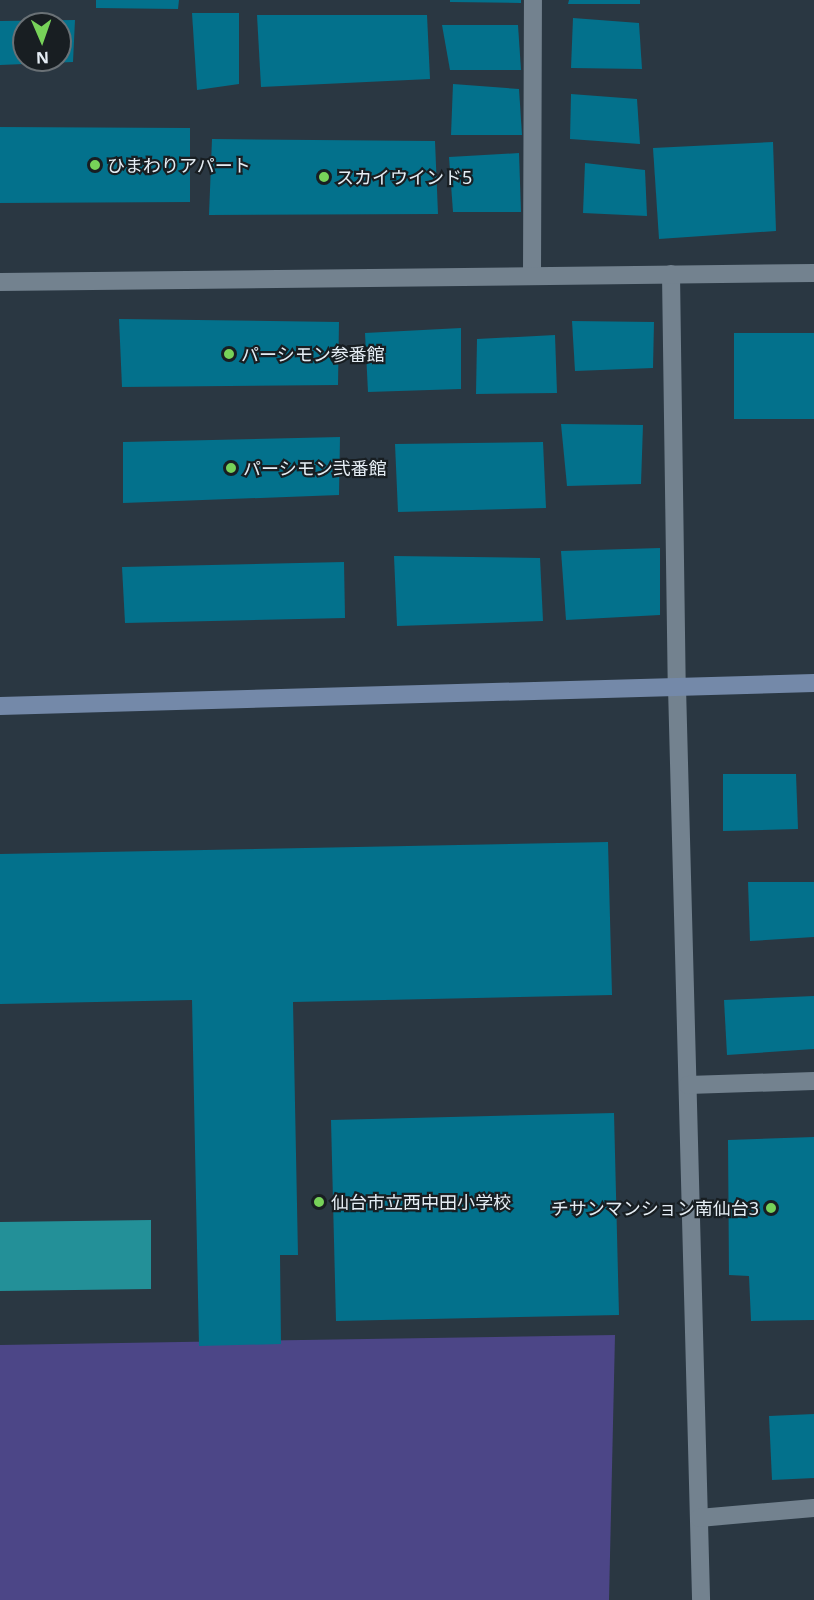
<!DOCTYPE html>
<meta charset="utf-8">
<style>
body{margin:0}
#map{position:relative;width:814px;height:1600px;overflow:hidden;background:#2a3742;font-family:"Noto Sans","Noto Sans JP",sans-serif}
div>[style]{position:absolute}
.green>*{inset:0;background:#4c4687}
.water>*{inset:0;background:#239098}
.building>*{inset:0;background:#03718c}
.street>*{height:18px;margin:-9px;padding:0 9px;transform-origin:9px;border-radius:9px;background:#73828f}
.secondary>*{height:18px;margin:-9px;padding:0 9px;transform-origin:9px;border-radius:9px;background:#7489a9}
.dots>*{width:16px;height:16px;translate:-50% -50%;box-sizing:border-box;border:3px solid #181e22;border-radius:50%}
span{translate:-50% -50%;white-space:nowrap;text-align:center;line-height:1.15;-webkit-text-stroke:4.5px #181e22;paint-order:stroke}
.poi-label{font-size:18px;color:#e5edf4}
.left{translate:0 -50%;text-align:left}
.right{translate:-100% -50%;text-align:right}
.north{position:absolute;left:12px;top:12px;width:60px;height:60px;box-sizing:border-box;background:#181e22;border:2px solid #6a7176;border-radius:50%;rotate:178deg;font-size:16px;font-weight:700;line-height:24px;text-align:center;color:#e5edf4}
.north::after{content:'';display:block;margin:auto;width:21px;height:27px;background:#77d259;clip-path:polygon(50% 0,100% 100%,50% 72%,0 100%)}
</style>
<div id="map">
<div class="green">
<div style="clip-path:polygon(615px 1335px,609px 1600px,0 1600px,0 1345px)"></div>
</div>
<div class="water">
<div style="clip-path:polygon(151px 1220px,151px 1289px,0 1291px,0 1222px)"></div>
</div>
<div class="building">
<div style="clip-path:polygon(96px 0,179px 0,178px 9px,96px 8px)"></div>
<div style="clip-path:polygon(450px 0,521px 0,521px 3px,450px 2px)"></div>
<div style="clip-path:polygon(569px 0,640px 0,640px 4px,568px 4px)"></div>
<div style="clip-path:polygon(192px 13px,239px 13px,239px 84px,197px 90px)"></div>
<div style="clip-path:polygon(257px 15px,427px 15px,430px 79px,261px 87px)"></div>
<div style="clip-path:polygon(573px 18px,639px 23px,642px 69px,571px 68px)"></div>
<div style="clip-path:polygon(evenodd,75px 20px,73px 62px,0 65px,0 21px,75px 20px,24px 24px,60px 24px,60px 60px,24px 60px,24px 24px)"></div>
<div style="clip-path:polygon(442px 25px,518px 25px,521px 70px,450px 70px)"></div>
<div style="clip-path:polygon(453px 84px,519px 89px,522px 135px,451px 135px)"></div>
<div style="clip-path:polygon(571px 94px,637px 99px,640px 144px,570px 139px)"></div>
<div style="clip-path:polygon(0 127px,190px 128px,190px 202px,0 203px)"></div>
<div style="clip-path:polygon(212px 139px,435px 141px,438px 214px,209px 215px)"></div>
<div style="clip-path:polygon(773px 142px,776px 231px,659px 239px,653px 148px)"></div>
<div style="clip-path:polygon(519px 153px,521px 212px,453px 212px,449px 157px)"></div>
<div style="clip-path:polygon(585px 163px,645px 170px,647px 216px,583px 213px)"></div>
<div style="clip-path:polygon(119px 319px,339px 322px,338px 385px,122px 387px)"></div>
<div style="clip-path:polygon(572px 321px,654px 322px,653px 368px,575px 371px)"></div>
<div style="clip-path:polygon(461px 328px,461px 389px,368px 392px,365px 333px)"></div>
<div style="clip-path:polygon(734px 333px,814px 333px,814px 419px,734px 419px)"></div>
<div style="clip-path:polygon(555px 335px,557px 393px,476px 394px,477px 339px)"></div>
<div style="clip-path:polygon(561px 424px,643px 425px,641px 484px,567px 486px)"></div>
<div style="clip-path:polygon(340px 437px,339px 495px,123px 503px,123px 442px)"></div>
<div style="clip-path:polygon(543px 442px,546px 508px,398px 512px,395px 444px)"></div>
<div style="clip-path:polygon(660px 548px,660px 615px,566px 620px,561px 551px)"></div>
<div style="clip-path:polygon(394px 556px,540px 558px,543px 621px,397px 626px)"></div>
<div style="clip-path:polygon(344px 562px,345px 618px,125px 623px,122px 567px)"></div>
<div style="clip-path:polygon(723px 774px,796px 774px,798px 829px,723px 831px)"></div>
<div style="clip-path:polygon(608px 842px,612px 995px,293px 1002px,298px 1255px,280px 1255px,281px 1344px,199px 1346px,192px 1000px,0 1004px,0 854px)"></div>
<div style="clip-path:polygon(748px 882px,814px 882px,814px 937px,750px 941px)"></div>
<div style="clip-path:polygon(814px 996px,814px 1049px,727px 1055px,724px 1000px)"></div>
<div style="clip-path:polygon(614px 1113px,619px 1315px,336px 1321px,331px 1120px)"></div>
<div style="clip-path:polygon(814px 1137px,814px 1320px,751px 1321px,749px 1276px,729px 1275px,728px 1140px)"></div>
<div style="clip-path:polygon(814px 1414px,814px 1478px,772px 1480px,769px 1416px)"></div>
</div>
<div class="street">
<div style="left:532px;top:274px;width:274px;rotate:-89.8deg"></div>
<div style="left:671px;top:274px;width:413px;rotate:89.2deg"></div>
<div style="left:677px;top:687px;width:913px;rotate:88.49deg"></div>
<div style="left:0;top:282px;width:814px;rotate:-0.63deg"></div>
<div style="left:688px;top:1085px;width:126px;rotate:-1.8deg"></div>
<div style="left:699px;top:1518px;width:115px;rotate:-5deg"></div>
</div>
<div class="secondary">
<div style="left:0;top:706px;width:814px;rotate:-1.62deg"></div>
</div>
<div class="dots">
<div style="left:95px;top:165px;background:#77d259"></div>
<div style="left:324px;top:177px;background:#77d259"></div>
<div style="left:229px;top:354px;background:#77d259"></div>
<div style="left:231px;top:468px;background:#77d259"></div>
<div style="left:319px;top:1202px;background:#77d259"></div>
<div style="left:771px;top:1208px;background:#77d259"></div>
</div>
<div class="poi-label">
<span class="left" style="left:107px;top:165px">ひまわりアパート</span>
<span class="left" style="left:336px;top:177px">スカイウインド5</span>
<span class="left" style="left:241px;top:354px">パーシモン参番館</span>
<span class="left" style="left:243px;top:468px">パーシモン弐番館</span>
<span class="left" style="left:331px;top:1202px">仙台市立西中田小学校</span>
<span class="right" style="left:759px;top:1208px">チサンマンション南仙台3</span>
</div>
<div class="north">N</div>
</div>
